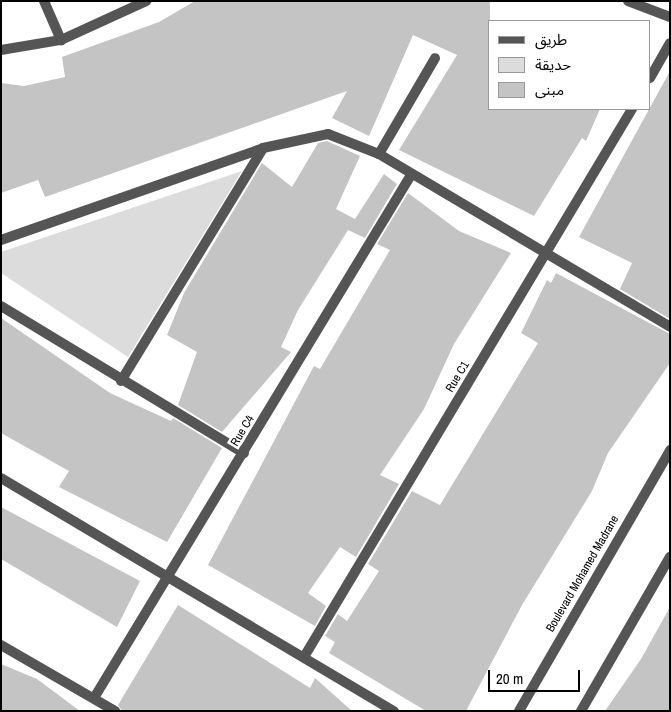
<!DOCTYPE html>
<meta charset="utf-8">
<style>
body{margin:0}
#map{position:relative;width:671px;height:712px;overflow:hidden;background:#fff;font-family:"Archivo Narrow","Noto Sans Arabic",sans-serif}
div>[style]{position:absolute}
.green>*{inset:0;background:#dcdcdc}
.building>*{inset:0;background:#c4c4c4}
.minor>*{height:10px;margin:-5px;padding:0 5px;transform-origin:5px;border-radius:5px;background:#555}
.tertiary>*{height:10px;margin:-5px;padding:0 5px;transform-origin:5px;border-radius:5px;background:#555}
span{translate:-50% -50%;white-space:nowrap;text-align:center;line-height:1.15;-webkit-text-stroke:5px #fff;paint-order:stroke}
.street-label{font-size:12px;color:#000}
.frame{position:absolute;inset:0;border:2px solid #000;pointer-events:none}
.legend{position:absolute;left:488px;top:20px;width:162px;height:90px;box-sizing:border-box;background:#fff;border:1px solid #999;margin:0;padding:6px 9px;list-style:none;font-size:15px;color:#000}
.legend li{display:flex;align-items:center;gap:10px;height:25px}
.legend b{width:25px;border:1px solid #999}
.scale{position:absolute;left:488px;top:670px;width:92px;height:22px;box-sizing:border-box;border:2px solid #000;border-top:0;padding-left:6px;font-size:15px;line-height:18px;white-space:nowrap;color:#000;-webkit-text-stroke:4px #fff;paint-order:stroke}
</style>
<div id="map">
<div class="green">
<div style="clip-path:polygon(242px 171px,128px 357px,1px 273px,1px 252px)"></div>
</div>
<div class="building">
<div style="clip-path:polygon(195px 1px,490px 1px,490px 109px,600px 109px,586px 141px,582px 138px,534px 216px,399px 150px,457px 55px,413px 35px,369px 136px,332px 118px,347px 91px,45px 197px,38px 180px,1px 193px,1px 83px,24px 86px,65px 77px,62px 57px,159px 22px)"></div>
<div style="clip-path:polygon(670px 71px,670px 319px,620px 289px,632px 263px,579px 237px)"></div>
<div style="clip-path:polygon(327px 141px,360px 156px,336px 209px,355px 219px,384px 174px,397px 184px,365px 238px,348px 230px,298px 310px,281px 347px,291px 352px,222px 432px,178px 405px,197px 352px,167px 335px,184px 293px,262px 163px,292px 187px,318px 143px)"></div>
<div style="clip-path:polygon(408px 193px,459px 231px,511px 253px,454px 344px,424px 409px,380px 475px,399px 484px,356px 557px,340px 547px,308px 593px,326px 606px,315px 626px,208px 565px,314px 366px,320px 369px,390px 250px,377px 244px)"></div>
<div style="clip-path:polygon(556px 273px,670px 334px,670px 363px,608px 453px,592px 491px,522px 605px,466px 711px,426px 711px,329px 653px,335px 642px,325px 636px,338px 614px,347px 621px,379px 571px,368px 564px,412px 491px,440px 505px,538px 343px,521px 333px,547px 280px,551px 283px)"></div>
<div style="clip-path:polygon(1px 318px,110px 393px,171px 421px,173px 418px,222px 448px,167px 542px,59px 487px,69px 471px,1px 433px)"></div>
<div style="clip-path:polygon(1px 507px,140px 581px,117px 627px,1px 559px)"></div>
<div style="clip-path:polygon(178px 605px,310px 688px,315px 678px,352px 711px,122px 711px,118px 705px)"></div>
<div style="clip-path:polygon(670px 607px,670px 711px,605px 711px,641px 659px)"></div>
<div style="clip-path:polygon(1px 664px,37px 679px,80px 711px,1px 711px)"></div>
</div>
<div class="minor">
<div style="left:44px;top:1px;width:43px;rotate:66.4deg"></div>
<div style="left:1px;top:50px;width:61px;rotate:-9.5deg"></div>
<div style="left:61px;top:40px;width:94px;rotate:-24.6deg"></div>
<div style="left:650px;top:78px;width:40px;rotate:-60.3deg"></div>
<div style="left:379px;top:154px;width:111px;rotate:-59.7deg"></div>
<div style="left:1px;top:240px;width:278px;rotate:-19.3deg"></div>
<div style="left:263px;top:148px;width:66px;rotate:-12.2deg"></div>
<div style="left:328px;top:134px;width:55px;rotate:21.4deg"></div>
<div style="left:379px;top:154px;width:339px;rotate:30.7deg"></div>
<div style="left:1px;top:306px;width:284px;rotate:31.2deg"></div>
<div style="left:121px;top:381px;width:273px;rotate:-58.6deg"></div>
<div style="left:1px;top:478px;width:457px;rotate:30.7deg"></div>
<div style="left:1px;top:645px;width:132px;rotate:30.1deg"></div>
<div style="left:304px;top:657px;width:639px;rotate:-59.1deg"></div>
<div style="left:94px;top:698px;width:612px;rotate:-58.78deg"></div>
</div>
<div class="tertiary">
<div style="left:628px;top:1px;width:45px;rotate:20.9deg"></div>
<div style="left:519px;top:711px;width:302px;rotate:-59.9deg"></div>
<div style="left:581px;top:711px;width:178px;rotate:-60deg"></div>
</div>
<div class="street-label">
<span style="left:458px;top:377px;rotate:-59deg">Rue C1</span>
<span style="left:243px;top:431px;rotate:-59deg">Rue C4</span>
<span style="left:583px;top:574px;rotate:-60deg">Boulevard Mohamed Madrane</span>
</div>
<div class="frame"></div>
<ul class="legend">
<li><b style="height:6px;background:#555"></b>طريق</li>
<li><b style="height:14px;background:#dcdcdc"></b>حديقة</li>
<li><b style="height:14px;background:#c4c4c4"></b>مبنى</li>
</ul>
<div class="scale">20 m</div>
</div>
